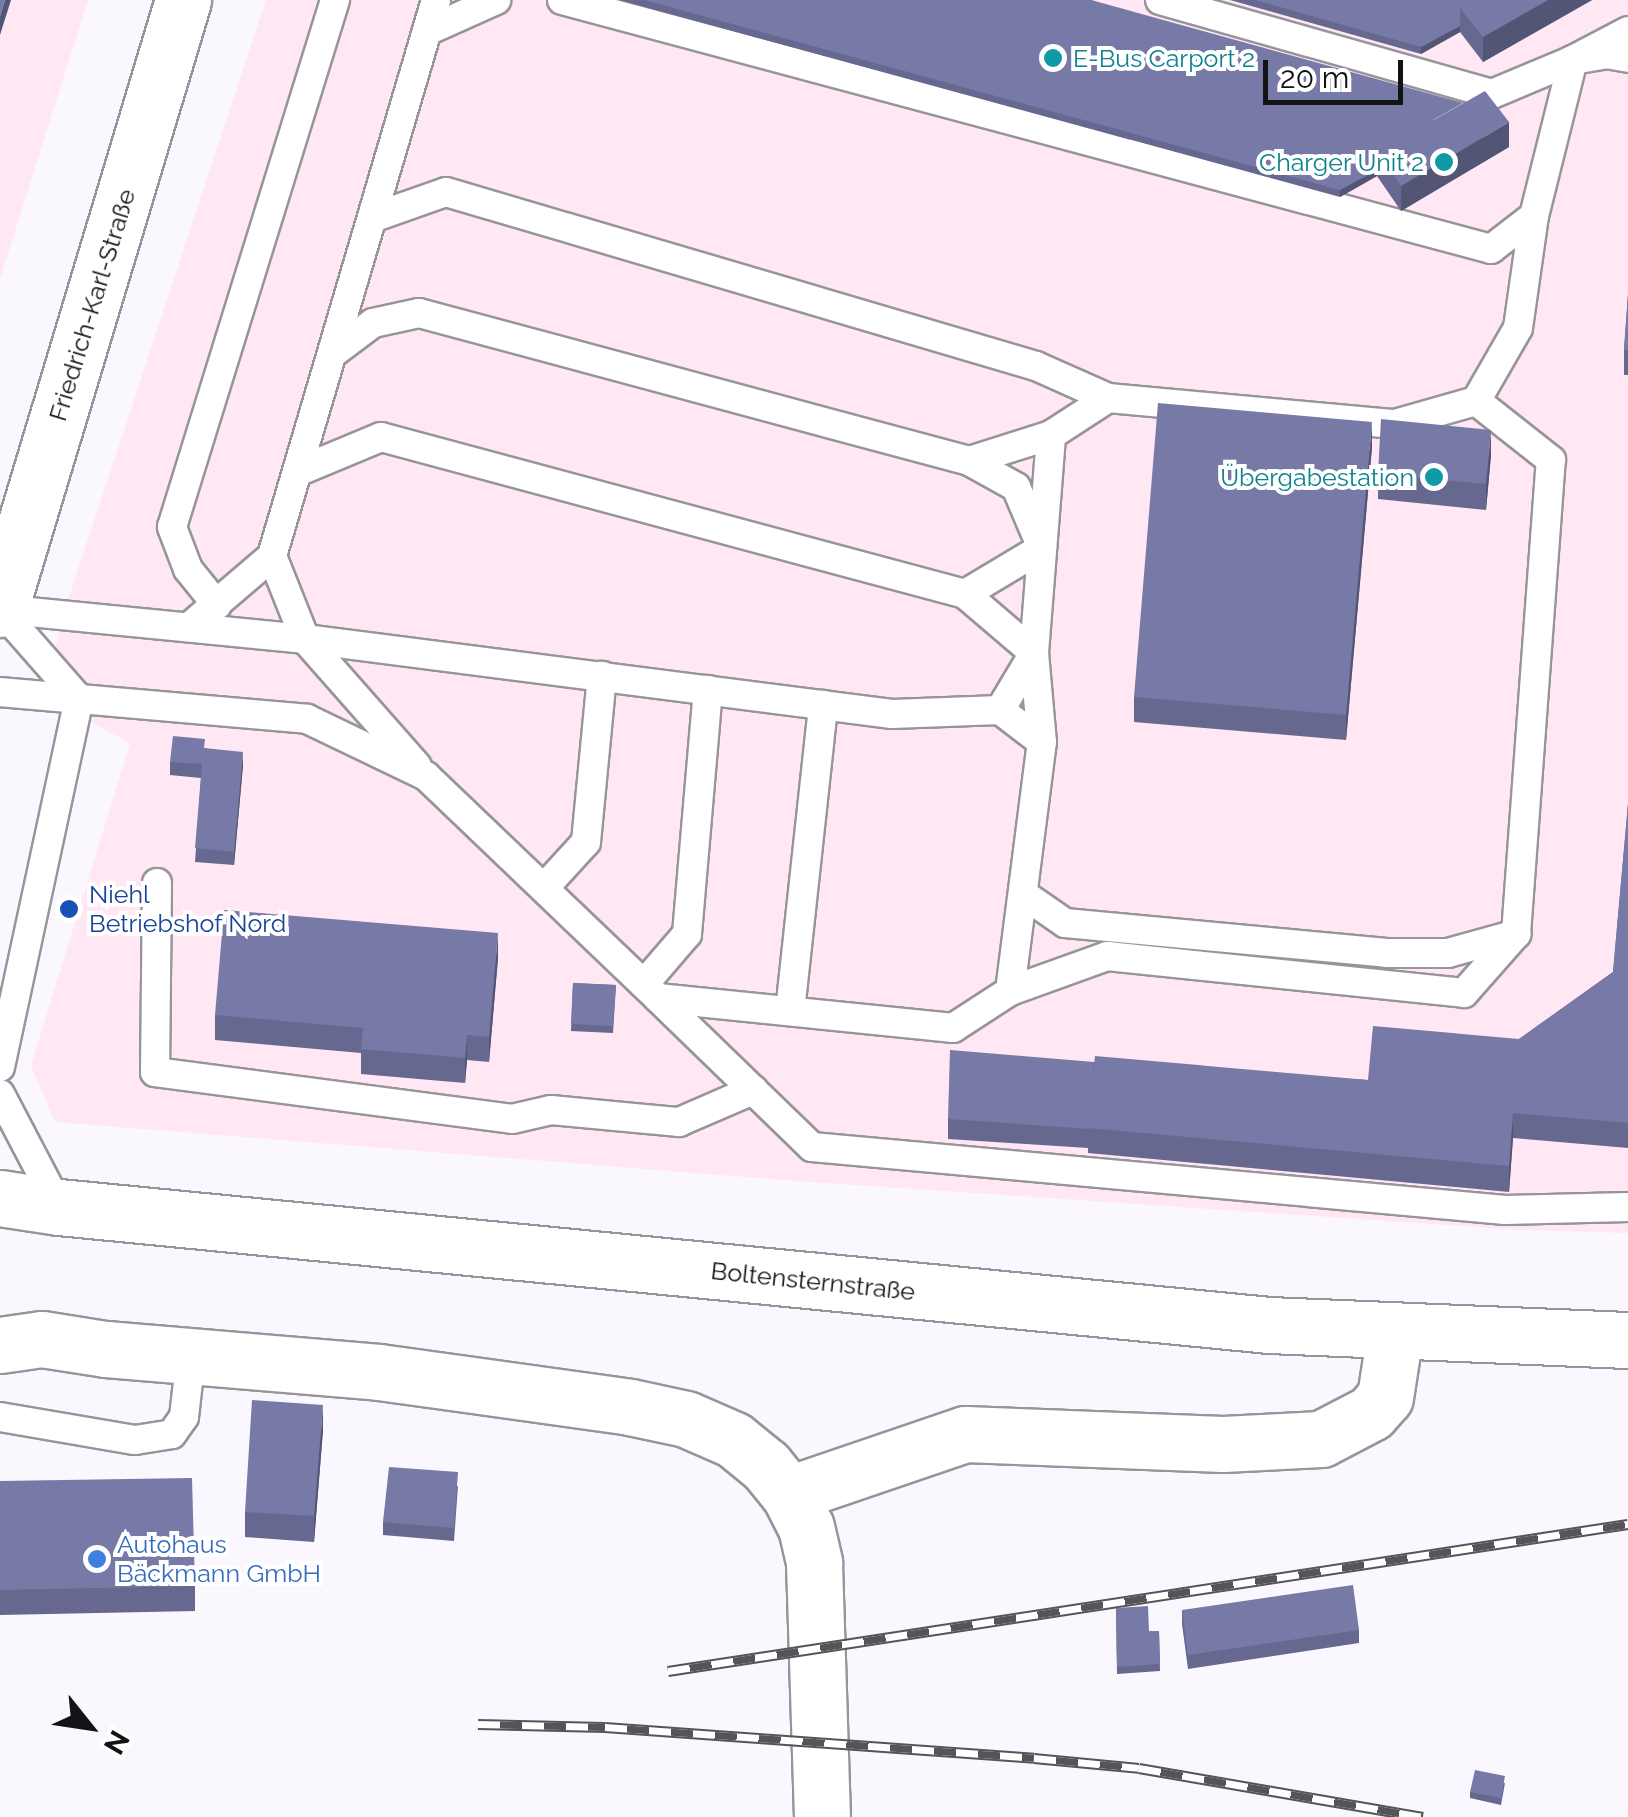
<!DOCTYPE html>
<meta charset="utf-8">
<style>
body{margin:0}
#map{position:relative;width:1628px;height:1817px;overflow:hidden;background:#faf7ff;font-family:Raleway,sans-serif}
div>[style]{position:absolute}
.commercial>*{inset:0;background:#ffe7f3}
.roads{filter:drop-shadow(2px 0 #97949b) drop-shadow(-2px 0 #97949b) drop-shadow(0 2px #97949b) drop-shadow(0 -2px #97949b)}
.service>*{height:28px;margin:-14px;padding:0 14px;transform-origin:14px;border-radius:14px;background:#fff}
.minor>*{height:55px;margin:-27.5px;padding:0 27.5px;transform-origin:27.5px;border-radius:27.5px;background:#fff}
.secondary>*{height:55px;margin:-27.5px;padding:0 27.5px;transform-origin:27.5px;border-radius:27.5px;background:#fff}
.rail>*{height:11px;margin-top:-5.5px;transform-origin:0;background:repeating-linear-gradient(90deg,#fff 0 22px,#565459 0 44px);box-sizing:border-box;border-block:2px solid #565459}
.wall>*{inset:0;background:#66688f}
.shaded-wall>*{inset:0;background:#535574}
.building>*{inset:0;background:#7779a6}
.dots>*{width:28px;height:28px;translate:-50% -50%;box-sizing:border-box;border:5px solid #fff;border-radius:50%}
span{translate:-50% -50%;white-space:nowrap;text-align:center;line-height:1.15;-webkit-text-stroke:8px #fff;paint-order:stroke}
.culture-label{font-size:25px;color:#0d838f}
.left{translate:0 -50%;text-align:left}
.right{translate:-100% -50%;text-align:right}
.street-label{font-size:25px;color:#131215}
.transit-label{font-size:25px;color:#164399}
.shop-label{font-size:25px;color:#366cbe}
.north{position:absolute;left:40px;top:1677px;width:100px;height:100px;-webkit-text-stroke:8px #fff;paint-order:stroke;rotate:120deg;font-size:28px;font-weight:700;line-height:40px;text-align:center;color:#131215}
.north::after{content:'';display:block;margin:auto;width:35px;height:45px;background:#131215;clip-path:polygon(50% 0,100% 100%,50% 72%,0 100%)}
.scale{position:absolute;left:1263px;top:60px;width:140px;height:45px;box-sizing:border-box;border:5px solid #131215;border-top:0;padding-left:12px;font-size:30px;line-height:35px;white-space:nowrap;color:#131215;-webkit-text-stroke:8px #fff;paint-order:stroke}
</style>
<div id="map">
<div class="commercial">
<div style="clip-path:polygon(0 0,88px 0,0 279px)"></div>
<div style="clip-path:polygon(266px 0,1628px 0,1628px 1233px,1521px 1230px,797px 1181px,55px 1122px,31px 1066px,130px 743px,44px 696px,63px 615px)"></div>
</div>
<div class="roads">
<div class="service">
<div style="left:562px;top:0;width:962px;rotate:15deg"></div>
<div style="left:1491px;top:249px;width:54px;rotate:-37.5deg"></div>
<div style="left:1160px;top:0;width:345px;rotate:15.8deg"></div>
<div style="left:1492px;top:94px;width:88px;rotate:-22.8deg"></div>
<div style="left:1573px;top:60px;width:34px;rotate:-10deg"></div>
<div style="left:1606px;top:54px;width:22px;rotate:10deg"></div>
<div style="left:427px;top:31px;width:76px;rotate:-24.2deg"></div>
<div style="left:372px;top:218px;width:78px;rotate:-19.4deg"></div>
<div style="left:446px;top:192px;width:615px;rotate:16.43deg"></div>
<div style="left:1036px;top:366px;width:79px;rotate:24deg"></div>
<div style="left:333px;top:353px;width:50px;rotate:-36.9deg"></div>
<div style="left:373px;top:323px;width:47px;rotate:-12.3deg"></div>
<div style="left:419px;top:313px;width:570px;rotate:15.06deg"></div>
<div style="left:969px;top:461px;width:86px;rotate:-17.6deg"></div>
<div style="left:1051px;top:435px;width:68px;rotate:-33deg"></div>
<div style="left:1108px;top:398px;width:288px;rotate:5.2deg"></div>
<div style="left:1395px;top:424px;width:84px;rotate:-15.9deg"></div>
<div style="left:1476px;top:401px;width:84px;rotate:-60.1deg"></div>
<div style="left:1518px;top:328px;width:113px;rotate:-81.9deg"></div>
<div style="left:1534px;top:216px;width:161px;rotate:-76deg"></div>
<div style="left:1573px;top:60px;width:62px;rotate:-27.8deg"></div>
<div style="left:297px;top:472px;width:91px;rotate:-22.6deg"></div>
<div style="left:381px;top:437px;width:605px;rotate:15.05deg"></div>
<div style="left:965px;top:594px;width:90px;rotate:-30.9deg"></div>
<div style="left:1042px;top:548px;width:66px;rotate:-113.1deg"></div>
<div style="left:1016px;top:487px;width:54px;rotate:-151deg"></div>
<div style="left:272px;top:556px;width:89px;rotate:68.3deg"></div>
<div style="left:305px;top:639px;width:169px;rotate:48.6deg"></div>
<div style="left:965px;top:594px;width:91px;rotate:40.5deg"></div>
<div style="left:1034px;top:653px;width:89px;rotate:84.9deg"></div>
<div style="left:217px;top:605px;width:46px;rotate:-128.9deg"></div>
<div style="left:188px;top:569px;width:45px;rotate:-110.9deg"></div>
<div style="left:172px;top:527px;width:552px;rotate:-72.81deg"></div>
<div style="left:189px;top:627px;width:109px;rotate:-40.5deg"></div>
<div style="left:272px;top:556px;width:580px;rotate:-73.57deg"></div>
<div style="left:0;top:692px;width:308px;rotate:5deg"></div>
<div style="left:307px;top:719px;width:132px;rotate:25.6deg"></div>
<div style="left:426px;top:776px;width:321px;rotate:43.7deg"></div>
<div style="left:658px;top:998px;width:297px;rotate:5.8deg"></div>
<div style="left:953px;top:1028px;width:68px;rotate:-33deg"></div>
<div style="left:1010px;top:991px;width:251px;rotate:-82.7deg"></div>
<div style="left:1042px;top:742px;width:53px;rotate:-142.7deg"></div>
<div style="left:1000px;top:710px;width:108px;rotate:177.9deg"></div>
<div style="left:892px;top:714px;width:592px;rotate:-172.72deg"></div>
<div style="left:305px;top:639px;width:306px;rotate:-174.4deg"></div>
<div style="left:1000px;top:710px;width:66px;rotate:-59.2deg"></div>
<div style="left:1034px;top:653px;width:219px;rotate:-85.5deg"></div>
<div style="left:157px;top:883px;width:189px;rotate:90.6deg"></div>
<div style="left:155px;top:1072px;width:360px;rotate:7.5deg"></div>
<div style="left:512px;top:1119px;width:40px;rotate:-13deg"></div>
<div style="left:551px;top:1110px;width:129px;rotate:5.4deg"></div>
<div style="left:679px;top:1122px;width:81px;rotate:-23.4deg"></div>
<div style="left:544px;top:888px;width:62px;rotate:-47.6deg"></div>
<div style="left:586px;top:842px;width:167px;rotate:-84.5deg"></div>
<div style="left:1023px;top:894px;width:51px;rotate:34.6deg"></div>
<div style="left:1065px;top:923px;width:323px;rotate:5.3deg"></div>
<div style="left:1387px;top:953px;width:61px"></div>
<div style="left:1448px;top:953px;width:71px;rotate:-15.6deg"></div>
<div style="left:644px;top:984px;width:66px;rotate:-49.3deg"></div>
<div style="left:687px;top:934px;width:245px;rotate:-85.1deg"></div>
<div style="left:1010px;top:991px;width:103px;rotate:-19.8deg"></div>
<div style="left:1107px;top:956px;width:359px;rotate:5.9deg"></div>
<div style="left:1464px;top:993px;width:79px;rotate:-48.6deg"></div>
<div style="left:1516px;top:934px;width:475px;rotate:-85.8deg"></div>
<div style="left:1551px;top:460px;width:95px;rotate:-141.8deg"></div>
<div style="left:658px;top:998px;width:214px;rotate:44.1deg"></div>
<div style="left:812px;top:1147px;width:696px;rotate:5.19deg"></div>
<div style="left:1505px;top:1210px;width:123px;rotate:-1.4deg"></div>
<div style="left:790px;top:1011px;width:308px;rotate:-83.8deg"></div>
<div style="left:0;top:1067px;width:376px;rotate:-77.9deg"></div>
<div style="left:79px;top:699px;width:120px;rotate:-131.3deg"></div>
<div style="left:0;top:1094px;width:127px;rotate:62.4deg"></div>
<div style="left:0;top:1417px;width:137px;rotate:9.7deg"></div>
<div style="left:135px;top:1440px;width:37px;rotate:-9deg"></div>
<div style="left:172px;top:1434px;width:21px;rotate:-55deg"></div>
<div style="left:184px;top:1417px;width:61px;rotate:-83.5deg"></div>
</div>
<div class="minor">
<div style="left:0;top:1345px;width:42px;rotate:-8.1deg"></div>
<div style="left:42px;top:1339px;width:65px;rotate:8.9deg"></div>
<div style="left:106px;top:1349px;width:274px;rotate:4.8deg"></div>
<div style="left:379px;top:1372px;width:253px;rotate:7.9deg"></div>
<div style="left:630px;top:1407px;width:57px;rotate:12.1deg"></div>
<div style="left:686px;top:1419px;width:52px;rotate:23.6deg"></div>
<div style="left:734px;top:1440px;width:41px;rotate:39.1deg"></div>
<div style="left:766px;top:1466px;width:36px;rotate:51deg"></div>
<div style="left:789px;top:1494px;width:37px;rotate:63deg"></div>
<div style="left:806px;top:1527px;width:37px;rotate:77deg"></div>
<div style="left:814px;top:1563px;width:254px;rotate:88.2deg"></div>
<div style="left:789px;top:1494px;width:186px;rotate:-18.8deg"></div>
<div style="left:965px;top:1434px;width:258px;rotate:2.2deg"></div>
<div style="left:1223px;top:1444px;width:98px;rotate:-2.9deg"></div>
<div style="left:1321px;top:1439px;width:56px;rotate:-27.5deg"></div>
<div style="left:1371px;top:1413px;width:21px;rotate:-49deg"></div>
<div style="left:1385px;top:1397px;width:65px;rotate:-81.1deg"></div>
</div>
<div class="secondary">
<div style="left:0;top:609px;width:636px;rotate:-73.27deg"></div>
<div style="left:0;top:1198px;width:60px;rotate:8.7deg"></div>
<div style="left:59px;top:1207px;width:1216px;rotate:5.57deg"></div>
<div style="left:1269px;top:1325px;width:359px;rotate:2.4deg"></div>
</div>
</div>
<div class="rail">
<div style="left:668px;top:1671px;width:971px;rotate:-8.71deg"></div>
<div style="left:478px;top:1724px;width:127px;rotate:1.4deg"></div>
<div style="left:605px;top:1727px;width:430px;rotate:4.1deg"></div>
<div style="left:1034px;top:1758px;width:105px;rotate:5.4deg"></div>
<div style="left:1139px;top:1768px;width:288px;rotate:9.8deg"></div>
</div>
<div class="wall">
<div style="clip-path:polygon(619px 0,1091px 0,1509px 147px,1401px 211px,1377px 176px,1340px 197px)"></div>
<div style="clip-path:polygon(1230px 0,1592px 0,1483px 62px,1460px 32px,1421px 54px)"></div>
<div style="clip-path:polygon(1628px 294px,1628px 375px,1624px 375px,1624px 350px)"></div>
<div style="clip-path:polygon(1372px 447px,1346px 740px,1134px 722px,1134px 697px)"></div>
<div style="clip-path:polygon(1491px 455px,1486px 510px,1378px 499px,1378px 474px)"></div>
<div style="clip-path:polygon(205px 748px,243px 765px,234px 865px,195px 862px,201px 778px,170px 775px,170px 762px)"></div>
<div style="clip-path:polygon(1628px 804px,1628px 1148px,1513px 1138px,1509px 1192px,1088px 1153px,1088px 1148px,948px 1139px,948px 1119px,1094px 1062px,1368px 1080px,1519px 1039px,1613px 972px)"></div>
<div style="clip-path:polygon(498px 958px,489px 1062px,467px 1060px,465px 1083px,361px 1074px,361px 1053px,215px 1040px,215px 1015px)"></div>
<div style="clip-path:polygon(573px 983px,616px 985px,613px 1033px,571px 1031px)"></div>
<div style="clip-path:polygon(323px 1430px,314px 1542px,245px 1537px,245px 1512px)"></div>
<div style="clip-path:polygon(0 1481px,195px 1586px,195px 1611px,0 1615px)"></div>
<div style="clip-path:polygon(458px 1486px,454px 1541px,383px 1535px,383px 1522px)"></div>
<div style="clip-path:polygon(1116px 1608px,1149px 1631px,1159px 1631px,1160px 1671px,1117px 1674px)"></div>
<div style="clip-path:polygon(1182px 1610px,1359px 1630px,1359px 1643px,1188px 1669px,1182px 1624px)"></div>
<div style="clip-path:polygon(1505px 1783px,1501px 1805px,1470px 1798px,1470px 1792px)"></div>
</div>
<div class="shaded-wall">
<div style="clip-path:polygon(5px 0,11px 0,0 35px,0 16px)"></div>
<div style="clip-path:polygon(1548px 0,1592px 0,1483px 62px,1483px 37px)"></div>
<div style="clip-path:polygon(1460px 26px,1460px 32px,1421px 54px,1421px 47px)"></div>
<div style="clip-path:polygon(1509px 122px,1509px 147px,1401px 211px,1401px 186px)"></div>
<div style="clip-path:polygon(1377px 170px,1377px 176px,1340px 197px,1340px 190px)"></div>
<div style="clip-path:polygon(1372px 422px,1372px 447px,1346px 740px,1346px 715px)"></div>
<div style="clip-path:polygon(1491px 430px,1491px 455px,1486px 510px,1486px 484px)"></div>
<div style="clip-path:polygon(243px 752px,243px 765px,234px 865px,234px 852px)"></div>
<div style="clip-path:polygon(498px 933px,498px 958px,489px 1062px,489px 1037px)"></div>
<div style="clip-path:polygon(467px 1035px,467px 1060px,465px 1083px,465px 1058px)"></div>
<div style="clip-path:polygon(1513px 1113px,1513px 1138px,1509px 1192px,1509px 1166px)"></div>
<div style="clip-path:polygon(323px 1405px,323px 1430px,314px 1542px,314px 1516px)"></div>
</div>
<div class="building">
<div style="clip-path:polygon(0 0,5px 0,0 16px)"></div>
<div style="clip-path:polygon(644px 0,1091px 0,1463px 103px,1377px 152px,1377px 170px,1340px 190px)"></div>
<div style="clip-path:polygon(1255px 0,1474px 0,1460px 8px,1460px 26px,1421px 47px)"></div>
<div style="clip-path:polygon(1474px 0,1548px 0,1483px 37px,1460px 8px)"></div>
<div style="clip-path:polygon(1485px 91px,1509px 122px,1401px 186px,1377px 152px)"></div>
<div style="clip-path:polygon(1628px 294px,1628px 350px,1624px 350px)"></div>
<div style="clip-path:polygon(1158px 403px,1372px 422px,1346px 715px,1134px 697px)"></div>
<div style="clip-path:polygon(1381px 419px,1491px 430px,1486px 484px,1378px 474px)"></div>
<div style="clip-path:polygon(173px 736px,205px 739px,204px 748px,243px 752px,234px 852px,195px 848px,202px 764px,170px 762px)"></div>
<div style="clip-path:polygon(1628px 804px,1628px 1123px,1513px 1113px,1509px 1166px,1088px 1128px,1095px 1056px,1368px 1080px,1373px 1026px,1519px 1039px,1613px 972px)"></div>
<div style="clip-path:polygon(224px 910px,498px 933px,489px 1037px,467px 1035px,465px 1058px,361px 1049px,363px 1028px,215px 1015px)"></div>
<div style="clip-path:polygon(573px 983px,616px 985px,613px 1026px,571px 1024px)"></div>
<div style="clip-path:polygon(950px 1050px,1094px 1062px,1089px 1129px,948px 1119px)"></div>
<div style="clip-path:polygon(252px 1400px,323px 1405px,314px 1516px,245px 1512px)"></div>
<div style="clip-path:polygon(389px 1467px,458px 1472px,454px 1528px,383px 1522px)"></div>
<div style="clip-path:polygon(192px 1478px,195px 1586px,0 1590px,0 1481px)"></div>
<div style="clip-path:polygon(1353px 1585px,1359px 1630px,1188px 1655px,1182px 1610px)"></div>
<div style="clip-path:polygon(1148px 1606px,1149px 1631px,1159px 1631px,1160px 1664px,1117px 1667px,1116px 1608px)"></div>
<div style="clip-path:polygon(1475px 1770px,1505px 1776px,1501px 1798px,1470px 1792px)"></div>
</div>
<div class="dots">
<div style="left:1053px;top:58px;background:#0f9aa8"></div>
<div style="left:1444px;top:162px;background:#0f9aa8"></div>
<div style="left:1434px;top:477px;background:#0f9aa8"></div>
<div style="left:69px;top:909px;background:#1a4fb4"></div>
<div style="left:97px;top:1559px;background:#3f7fe0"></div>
</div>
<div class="culture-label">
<span class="left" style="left:1073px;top:58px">E-Bus Carport 2</span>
<span class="right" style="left:1424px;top:162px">Charger Unit 2</span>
<span class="right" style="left:1414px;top:477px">Übergabestation</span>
</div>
<div class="street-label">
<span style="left:92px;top:305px;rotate:-73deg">Friedrich-Karl-Straße</span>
<span style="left:813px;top:1281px;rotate:6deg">Boltensternstraße</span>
</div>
<div class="transit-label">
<span class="left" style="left:89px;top:909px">Niehl<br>Betriebshof Nord</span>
</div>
<div class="shop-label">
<span class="left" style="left:117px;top:1559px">Autohaus<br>Bäckmann GmbH</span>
</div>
<div class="north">N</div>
<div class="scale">20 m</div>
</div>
